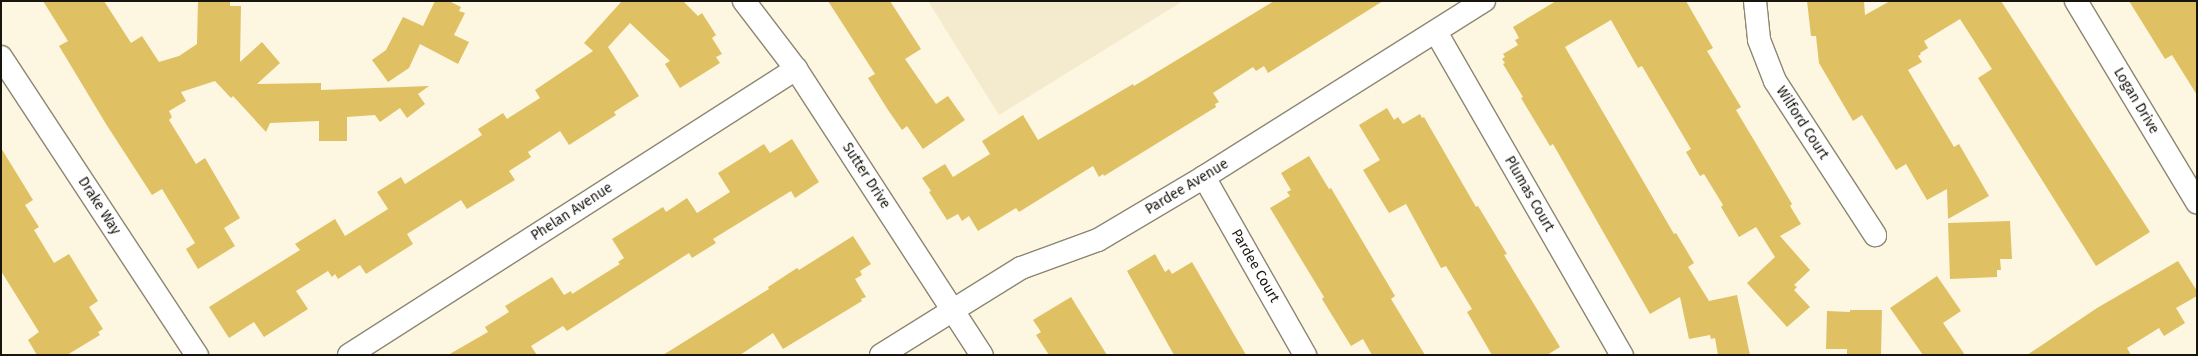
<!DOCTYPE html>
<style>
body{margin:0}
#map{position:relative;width:2198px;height:356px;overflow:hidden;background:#fdf6e0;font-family:"Fira Sans",sans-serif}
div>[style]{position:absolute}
.built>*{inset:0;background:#f4eacd}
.building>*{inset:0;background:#dfc163}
.roads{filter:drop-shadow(1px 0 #8c8673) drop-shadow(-1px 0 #8c8673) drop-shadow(0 1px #8c8673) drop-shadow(0 -1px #8c8673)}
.street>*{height:22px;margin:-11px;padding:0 11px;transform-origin:11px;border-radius:11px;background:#fff}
span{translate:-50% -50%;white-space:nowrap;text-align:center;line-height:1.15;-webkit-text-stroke:3.5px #fff;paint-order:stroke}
.street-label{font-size:14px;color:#17150e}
.frame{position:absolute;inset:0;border:2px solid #17150e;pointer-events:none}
</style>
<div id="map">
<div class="built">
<div style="clip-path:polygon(928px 1px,1183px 1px,999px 115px)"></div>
</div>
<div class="building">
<div style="clip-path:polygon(43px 1px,104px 1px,131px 43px,142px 36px,159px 62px,179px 56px,197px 44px,198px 1px,230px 1px,230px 6px,241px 6px,240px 62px,262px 42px,280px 63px,257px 84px,321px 83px,321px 90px,429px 86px,418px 94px,425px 104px,407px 118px,400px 108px,380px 122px,375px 115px,347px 117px,347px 141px,319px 141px,319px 121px,270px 123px,266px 132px,233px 96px,231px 98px,215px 81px,181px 92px,186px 101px,169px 111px,172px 117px,169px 120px,196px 164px,205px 158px,240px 218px,224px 228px,235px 246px,198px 269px,186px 249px,195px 243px,162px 189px,152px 195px,106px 124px,59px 46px,68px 41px)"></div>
<div style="clip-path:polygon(435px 1px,449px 1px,461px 7px,459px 11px,465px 13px,454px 35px,469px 42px,458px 64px,420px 44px,409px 68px,388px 82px,372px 60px,386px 50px,403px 17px,423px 26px)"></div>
<div style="clip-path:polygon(622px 1px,683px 1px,698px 16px,702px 13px,716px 35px,712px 38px,722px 54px,716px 57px,720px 63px,680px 88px,665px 64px,670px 61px,630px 23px,608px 47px,639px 96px,614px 112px,616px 115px,569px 145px,560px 131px,528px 152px,531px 157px,509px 171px,515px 180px,467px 209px,461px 200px,407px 234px,413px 244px,366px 274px,360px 265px,338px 279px,335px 274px,332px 277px,328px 271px,296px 291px,308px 309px,264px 337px,254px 322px,229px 338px,209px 307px,300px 250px,295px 244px,335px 219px,345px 236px,388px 209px,377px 192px,401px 177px,405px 184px,482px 135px,478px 129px,503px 113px,507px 119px,540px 98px,535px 90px,593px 51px,584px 43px)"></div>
<div style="clip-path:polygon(828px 1px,890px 1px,921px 49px,905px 59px,936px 104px,948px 96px,965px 120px,923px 149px,907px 126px,902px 130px,888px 110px,868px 78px,875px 74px)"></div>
<div style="clip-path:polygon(1274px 1px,1383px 1px,1268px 73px,1264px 66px,1256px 71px,1253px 67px,1213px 93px,1219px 102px,1215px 104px,1216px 107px,1104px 176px,1103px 174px,1099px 177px,1093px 166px,1019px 212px,1016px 208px,978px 231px,969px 216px,962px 221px,958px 214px,947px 220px,929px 192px,931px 191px,922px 178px,945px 164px,953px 177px,990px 154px,982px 141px,1023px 115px,1038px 140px,1133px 84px,1134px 86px)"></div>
<div style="clip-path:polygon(1556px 1px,1686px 1px,1713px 48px,1707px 51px,1741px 107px,1736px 110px,1792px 204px,1790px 206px,1801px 224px,1780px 236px,1810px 270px,1794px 285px,1797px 287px,1794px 290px,1810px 307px,1787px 327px,1747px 283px,1775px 257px,1756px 227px,1739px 237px,1721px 207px,1723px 205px,1704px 174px,1700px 176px,1686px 152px,1691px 149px,1642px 66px,1638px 68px,1611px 20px,1565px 47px,1674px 234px,1676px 233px,1694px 263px,1688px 267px,1709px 301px,1737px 295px,1750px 355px,1718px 355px,1715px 338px,1711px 339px,1710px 335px,1689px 339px,1680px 297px,1650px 314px,1553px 144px,1550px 146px,1521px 98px,1523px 97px,1503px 64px,1505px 63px,1502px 59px,1505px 57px,1503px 54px,1518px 45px,1515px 40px,1519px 38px,1513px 27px)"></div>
<div style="clip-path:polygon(1807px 1px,1864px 1px,1865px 15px,1890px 1px,2001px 1px,2150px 232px,2096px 266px,1978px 78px,1992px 69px,1960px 19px,1924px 41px,1928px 48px,1920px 53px,1921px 54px,1918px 56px,1922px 62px,1908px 70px,1954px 147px,1959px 144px,1989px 196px,1948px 219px,1947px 189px,1927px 200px,1906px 164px,1896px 170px,1862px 115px,1853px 121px,1819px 63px,1816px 36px,1811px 36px)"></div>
<div style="clip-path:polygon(2129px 1px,2197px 1px,2197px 95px,2172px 55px,2165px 59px)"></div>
<div style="clip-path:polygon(1387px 108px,1394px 120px,1398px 117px,1403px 124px,1420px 114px,1422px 118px,1424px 117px,1476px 207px,1478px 206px,1507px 254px,1504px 255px,1560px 347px,1547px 355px,1492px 355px,1467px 312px,1472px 309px,1446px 266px,1441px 268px,1406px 204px,1389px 213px,1363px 170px,1380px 160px,1359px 125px)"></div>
<div style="clip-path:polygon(792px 139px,819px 182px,795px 198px,791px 191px,713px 239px,716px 243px,692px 258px,689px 253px,567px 331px,563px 326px,531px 346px,537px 355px,448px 355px,488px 332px,485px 327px,509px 312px,505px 306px,552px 277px,564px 295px,571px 291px,572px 294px,620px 264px,618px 262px,624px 258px,612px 239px,663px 207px,666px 212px,687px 198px,697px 213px,730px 192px,718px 173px,764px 144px,770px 153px)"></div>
<div style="clip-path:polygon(1px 148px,33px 200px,25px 205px,39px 227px,34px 230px,54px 263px,69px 254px,98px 301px,89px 307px,103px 329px,98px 332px,100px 335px,67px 355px,37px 355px,28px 340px,39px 332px,1px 271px)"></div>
<div style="clip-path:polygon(1309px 156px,1329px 189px,1331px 188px,1395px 296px,1391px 299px,1425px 355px,1372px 355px,1363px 339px,1351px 346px,1322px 299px,1324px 297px,1270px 208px,1290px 196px,1287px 192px,1291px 190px,1281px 173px)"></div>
<div style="clip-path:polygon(2010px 221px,2012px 259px,2000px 259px,2001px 270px,1997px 270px,1997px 277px,1950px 279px,1948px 223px)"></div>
<div style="clip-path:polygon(853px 236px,871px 264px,860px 271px,862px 275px,855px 279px,866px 297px,861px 299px,862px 301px,783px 349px,773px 333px,740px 355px,663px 355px,769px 289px,768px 287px,797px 268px,799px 270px)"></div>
<div style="clip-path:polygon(1155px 254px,1165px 272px,1169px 269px,1172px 274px,1192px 262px,1246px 355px,1174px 355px,1127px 271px)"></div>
<div style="clip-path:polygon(2178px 261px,2197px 291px,2197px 296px,2176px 308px,2185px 323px,2164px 336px,2159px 328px,2127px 348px,2131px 355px,2027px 355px,2097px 308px)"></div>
<div style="clip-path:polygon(1937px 276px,1961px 311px,1943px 323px,1965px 355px,1923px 355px,1890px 308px)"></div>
<div style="clip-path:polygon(1071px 297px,1107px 355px,1049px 355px,1036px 335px,1041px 332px,1033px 320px)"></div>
<div style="clip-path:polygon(1850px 310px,1882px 310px,1881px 355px,1847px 355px,1847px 349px,1826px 349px,1827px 311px,1850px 312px)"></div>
</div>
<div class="roads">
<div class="street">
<div style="left:744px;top:1px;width:86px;rotate:52.6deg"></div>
<div style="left:796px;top:69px;width:341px;rotate:57deg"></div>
<div style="left:1755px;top:1px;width:39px;rotate:84deg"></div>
<div style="left:1759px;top:40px;width:44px;rotate:68.7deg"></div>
<div style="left:1775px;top:81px;width:184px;rotate:57deg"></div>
<div style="left:2076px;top:1px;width:235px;rotate:59deg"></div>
<div style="left:1436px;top:32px;width:373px;rotate:60.1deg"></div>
<div style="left:1px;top:57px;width:357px;rotate:56.7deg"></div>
<div style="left:1204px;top:177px;width:205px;rotate:60.4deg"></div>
<div style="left:349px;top:355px;width:531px;rotate:-32.61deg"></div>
<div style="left:881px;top:355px;width:165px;rotate:-31.9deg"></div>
<div style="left:1021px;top:268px;width:82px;rotate:-20deg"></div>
<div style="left:1098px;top:240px;width:123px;rotate:-30.7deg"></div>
<div style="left:1204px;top:177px;width:331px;rotate:-32.2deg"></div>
</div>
</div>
<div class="street-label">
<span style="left:2136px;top:101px;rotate:59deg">Logan Drive</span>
<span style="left:1802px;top:123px;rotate:57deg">Wilford Court</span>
<span style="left:866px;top:176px;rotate:57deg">Sutter Drive</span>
<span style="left:1187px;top:187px;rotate:-31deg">Pardee Avenue</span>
<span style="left:1529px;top:194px;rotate:60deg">Plumas Court</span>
<span style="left:99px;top:206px;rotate:57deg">Drake Way</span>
<span style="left:572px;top:212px;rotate:-33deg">Phelan Avenue</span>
<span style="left:1255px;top:266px;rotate:60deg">Pardee Court</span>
</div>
<div class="frame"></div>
</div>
